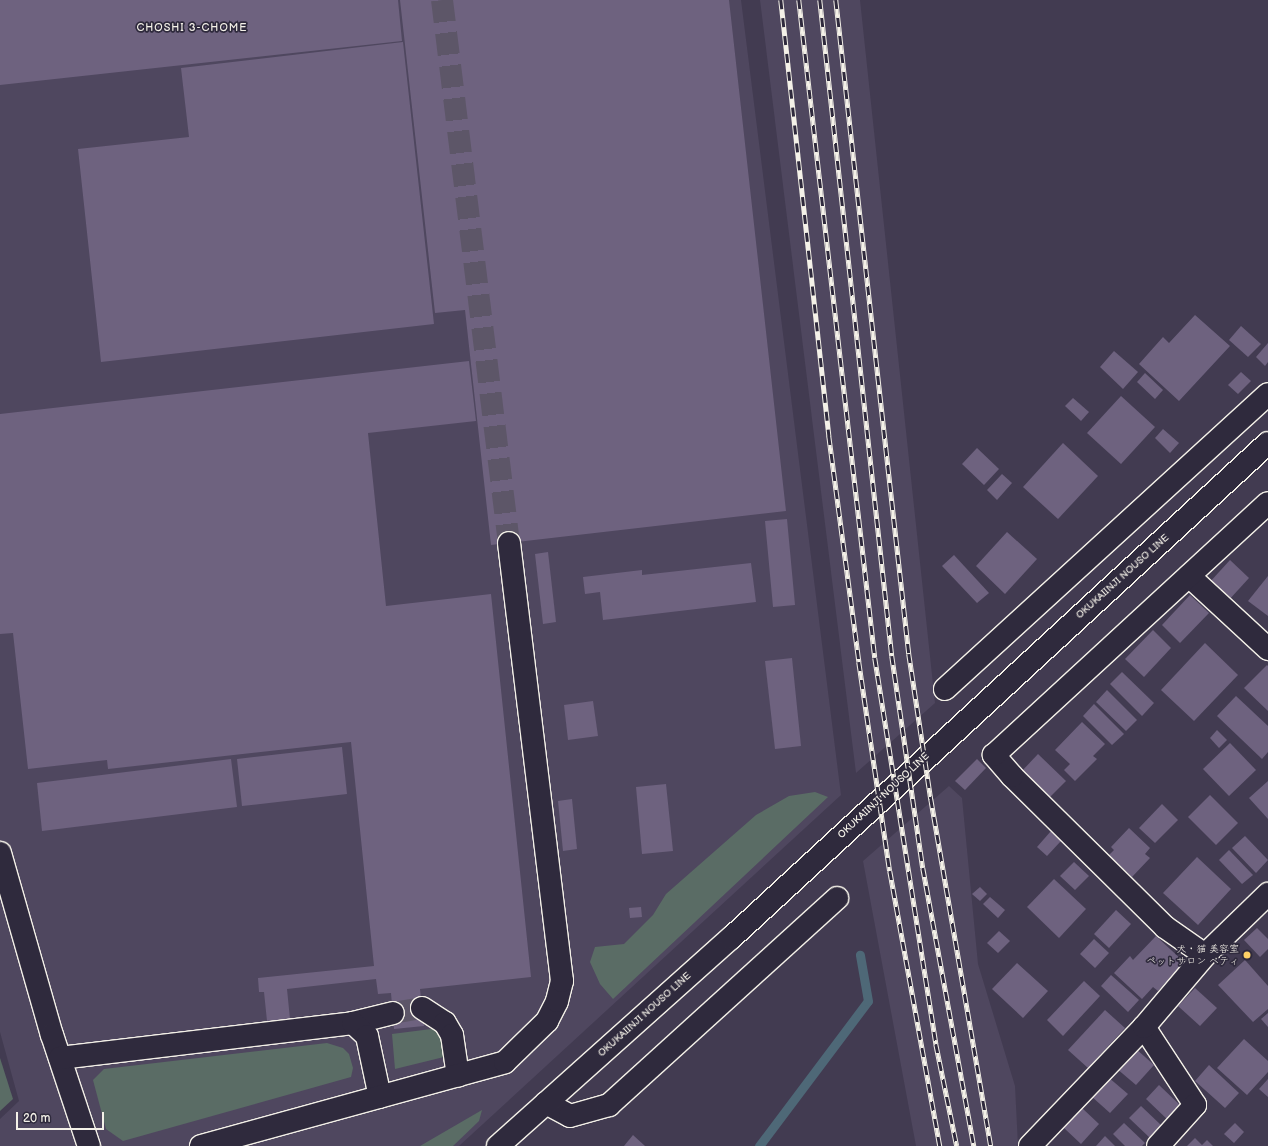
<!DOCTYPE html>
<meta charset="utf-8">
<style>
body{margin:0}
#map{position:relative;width:1268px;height:1146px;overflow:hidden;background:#423b51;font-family:"Balsamiq Sans","Klee One",sans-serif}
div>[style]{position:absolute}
.built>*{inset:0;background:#4f475f}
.green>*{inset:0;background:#5a6c65}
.stream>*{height:9px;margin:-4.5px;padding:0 4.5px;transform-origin:4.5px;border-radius:4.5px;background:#4e6877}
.building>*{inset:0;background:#6e627f}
.minor-tunnel>*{height:22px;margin-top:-11px;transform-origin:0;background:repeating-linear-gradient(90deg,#5d5668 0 22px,transparent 0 33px)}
.roads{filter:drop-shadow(1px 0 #f4f1e8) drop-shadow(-1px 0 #f4f1e8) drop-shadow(0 1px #f4f1e8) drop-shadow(0 -1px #f4f1e8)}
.minor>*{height:22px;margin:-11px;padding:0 11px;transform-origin:11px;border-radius:11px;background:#2f2a3d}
.major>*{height:22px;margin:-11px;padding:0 11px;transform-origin:11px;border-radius:11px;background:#2f2a3d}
.rail>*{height:4.5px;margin-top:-2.25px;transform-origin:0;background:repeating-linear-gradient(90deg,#2f2a3d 0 9px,#f4f1e8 0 18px);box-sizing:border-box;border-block:1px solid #f4f1e8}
.dots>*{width:11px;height:11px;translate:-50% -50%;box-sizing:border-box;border:2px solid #2f2a3d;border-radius:50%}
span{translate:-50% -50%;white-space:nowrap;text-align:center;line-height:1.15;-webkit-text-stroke:3.5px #2f2a3d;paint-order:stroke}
.street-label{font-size:10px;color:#f4f1e8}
.poi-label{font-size:10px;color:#f4f1e8}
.right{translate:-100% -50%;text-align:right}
.neighbourhood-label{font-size:11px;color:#f4f1e8;letter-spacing:1px}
.scale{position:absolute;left:16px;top:1112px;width:88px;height:18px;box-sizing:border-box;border:2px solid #f4f1e8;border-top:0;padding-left:5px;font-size:12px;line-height:14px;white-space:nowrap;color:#f4f1e8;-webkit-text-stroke:3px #2f2a3d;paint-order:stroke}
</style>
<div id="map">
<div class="built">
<div style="clip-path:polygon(0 0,741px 0,841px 795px,459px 1146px,0 1146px,0 1119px,19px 1101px,0 1032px)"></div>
<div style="clip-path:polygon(760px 0,860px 0,935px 703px,856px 773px)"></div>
<div style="clip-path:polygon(949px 786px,962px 798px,978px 964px,1015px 1086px,1018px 1146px,916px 1146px,863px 861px)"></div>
</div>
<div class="green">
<div style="clip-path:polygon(815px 792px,828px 797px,613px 999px,600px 984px,590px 962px,595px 947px,624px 944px,653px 915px,666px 894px,756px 815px,789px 796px)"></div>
<div style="clip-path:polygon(439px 1028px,448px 1056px,395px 1069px,392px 1034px)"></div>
<div style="clip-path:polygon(327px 1043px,343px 1048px,349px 1054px,353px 1068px,351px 1077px,123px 1141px,106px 1129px,93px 1080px,104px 1069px)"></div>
<div style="clip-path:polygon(0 1058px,13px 1099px,0 1111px)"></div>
<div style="clip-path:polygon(482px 1110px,479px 1121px,453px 1146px,420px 1146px)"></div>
</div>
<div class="stream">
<div style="left:759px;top:1146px;width:181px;rotate:-53.1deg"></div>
<div style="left:868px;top:1001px;width:47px;rotate:-99.9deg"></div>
</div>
<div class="building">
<div style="clip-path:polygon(0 0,398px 0,402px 41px,0 85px)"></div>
<div style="clip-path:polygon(400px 0,729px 0,786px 511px,491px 545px,465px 310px,435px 313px)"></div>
<div style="clip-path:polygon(403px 42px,434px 324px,101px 362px,78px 149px,189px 137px,181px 68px)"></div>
<div style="clip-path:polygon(1195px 315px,1230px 346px,1179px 401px,1139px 364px,1163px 337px,1169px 343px)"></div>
<div style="clip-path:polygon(1241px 326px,1261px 344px,1248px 357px,1229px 340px)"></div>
<div style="clip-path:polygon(1268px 343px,1268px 362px,1265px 366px,1256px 357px)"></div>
<div style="clip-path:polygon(1114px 351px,1138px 372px,1123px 389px,1100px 367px)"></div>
<div style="clip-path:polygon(469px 361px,476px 421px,368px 433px,386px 606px,491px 594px,531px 977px,420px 989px,424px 1026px,394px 1029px,391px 993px,378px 994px,376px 979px,287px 989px,290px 1019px,267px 1021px,264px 992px,259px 992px,258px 978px,374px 966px,351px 742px,108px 769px,107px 760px,28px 769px,13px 633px,0 634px,0 414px)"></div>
<div style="clip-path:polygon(1241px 372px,1251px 381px,1238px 394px,1228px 385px)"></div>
<div style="clip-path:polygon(1145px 373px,1163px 390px,1155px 399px,1137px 382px)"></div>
<div style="clip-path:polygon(1121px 396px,1155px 427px,1121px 464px,1087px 433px)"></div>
<div style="clip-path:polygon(1073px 398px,1089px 412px,1081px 421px,1065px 406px)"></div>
<div style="clip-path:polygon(1163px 429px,1179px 443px,1170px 453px,1155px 438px)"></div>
<div style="clip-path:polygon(1063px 443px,1098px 476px,1058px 519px,1023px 487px)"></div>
<div style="clip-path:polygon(977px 448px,999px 469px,984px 485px,962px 464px)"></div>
<div style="clip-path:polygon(1002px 474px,1012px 483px,997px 500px,987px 490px)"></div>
<div style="clip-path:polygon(787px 519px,795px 605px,773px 607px,765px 521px)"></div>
<div style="clip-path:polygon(1007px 532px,1037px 559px,1005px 594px,976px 566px)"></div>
<div style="clip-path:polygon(548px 552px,556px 622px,543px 624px,535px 554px)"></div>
<div style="clip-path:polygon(954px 555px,989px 593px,977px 603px,942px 566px)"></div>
<div style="clip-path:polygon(1230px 560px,1249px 578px,1228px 601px,1209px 583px)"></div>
<div style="clip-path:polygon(751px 563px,756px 602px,603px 620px,600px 592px,585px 594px,583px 577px,642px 570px,642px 575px)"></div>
<div style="clip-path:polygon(1268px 576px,1268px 616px,1248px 601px)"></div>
<div style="clip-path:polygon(1190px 595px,1209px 613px,1180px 643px,1162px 625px)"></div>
<div style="clip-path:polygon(1153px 630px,1171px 648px,1144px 677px,1125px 659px)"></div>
<div style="clip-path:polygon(1205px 643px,1238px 675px,1194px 721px,1161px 690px)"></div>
<div style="clip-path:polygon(792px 658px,801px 746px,775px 749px,765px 661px)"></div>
<div style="clip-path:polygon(1267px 665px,1268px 666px,1268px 711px,1244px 688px)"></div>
<div style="clip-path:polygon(1122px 672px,1154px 703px,1142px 716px,1110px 684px)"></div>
<div style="clip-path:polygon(1107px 690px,1137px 720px,1126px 731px,1096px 702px)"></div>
<div style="clip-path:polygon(1236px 696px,1268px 726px,1268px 752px,1262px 759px,1217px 716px)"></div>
<div style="clip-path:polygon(593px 701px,598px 736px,568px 740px,564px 705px)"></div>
<div style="clip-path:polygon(1094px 704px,1124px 734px,1112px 745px,1083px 716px)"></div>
<div style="clip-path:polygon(1082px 722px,1105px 744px,1093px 756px,1097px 759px,1075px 781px,1064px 770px,1070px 764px,1055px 750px)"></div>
<div style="clip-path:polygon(1217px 730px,1227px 740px,1219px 748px,1210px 738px)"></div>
<div style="clip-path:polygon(1230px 743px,1256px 770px,1229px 796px,1203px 769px)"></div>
<div style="clip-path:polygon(342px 747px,347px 794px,242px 806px,237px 759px)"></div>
<div style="clip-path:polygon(1038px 754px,1066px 781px,1049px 798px,1021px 772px)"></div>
<div style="clip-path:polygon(231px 759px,237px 807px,42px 831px,37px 783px)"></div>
<div style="clip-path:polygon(977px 759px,986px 768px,965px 790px,955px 781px)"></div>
<div style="clip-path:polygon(1268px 781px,1268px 819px,1249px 798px)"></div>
<div style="clip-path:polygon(666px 784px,673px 851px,642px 854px,636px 787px)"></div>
<div style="clip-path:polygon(1210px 795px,1238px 823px,1216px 845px,1188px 817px)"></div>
<div style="clip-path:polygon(572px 799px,577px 849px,563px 851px,558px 801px)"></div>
<div style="clip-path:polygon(1162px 804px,1178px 820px,1155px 843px,1139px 828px)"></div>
<div style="clip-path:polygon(1129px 828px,1150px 848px,1145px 854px,1150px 858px,1132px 877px,1109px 855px,1114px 850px,1111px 847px)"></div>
<div style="clip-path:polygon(1051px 831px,1061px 841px,1047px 856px,1037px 847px)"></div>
<div style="clip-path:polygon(1245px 836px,1268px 860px,1256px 873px,1232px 848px)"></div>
<div style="clip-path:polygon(1229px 850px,1253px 875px,1242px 884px,1219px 860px)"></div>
<div style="clip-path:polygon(1197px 857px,1231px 889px,1198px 925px,1163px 893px)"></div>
<div style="clip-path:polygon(1074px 862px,1089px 876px,1075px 890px,1060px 876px)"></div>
<div style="clip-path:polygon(1054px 879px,1086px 909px,1059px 938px,1027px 907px)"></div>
<div style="clip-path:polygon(980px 887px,987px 894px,980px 901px,972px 894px)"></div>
<div style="clip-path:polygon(990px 897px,1005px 910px,998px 918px,983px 904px)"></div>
<div style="clip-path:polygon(641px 907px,642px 917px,630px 918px,629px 908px)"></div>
<div style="clip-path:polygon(1116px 910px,1131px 924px,1109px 948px,1094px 934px)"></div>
<div style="clip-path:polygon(1257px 928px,1268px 939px,1268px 949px,1260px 957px,1244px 940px)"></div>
<div style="clip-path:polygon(999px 931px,1010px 941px,998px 953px,987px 943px)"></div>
<div style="clip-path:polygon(1156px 936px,1184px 962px,1158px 991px,1153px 987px,1142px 999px,1114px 973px,1130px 956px,1133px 960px)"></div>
<div style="clip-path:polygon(1094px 939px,1109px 953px,1095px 968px,1080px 954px)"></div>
<div style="clip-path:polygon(1245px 960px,1268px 986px,1268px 1009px,1253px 1022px,1218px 985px)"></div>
<div style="clip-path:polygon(1017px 963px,1048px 991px,1023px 1018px,992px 989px)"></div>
<div style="clip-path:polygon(1111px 975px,1139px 1000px,1128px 1012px,1101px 986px)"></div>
<div style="clip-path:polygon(1084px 981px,1100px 996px,1063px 1036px,1047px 1020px)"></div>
<div style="clip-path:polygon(1195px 988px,1217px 1008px,1200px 1026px,1178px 1006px)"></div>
<div style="clip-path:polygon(1105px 1010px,1125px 1028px,1088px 1068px,1068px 1050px)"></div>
<div style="clip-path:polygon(1268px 1013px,1268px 1027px,1261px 1019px)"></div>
<div style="clip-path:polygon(1244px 1039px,1268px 1061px,1268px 1072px,1247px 1095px,1217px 1068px)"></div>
<div style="clip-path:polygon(1135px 1048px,1154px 1065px,1136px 1085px,1116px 1068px)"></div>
<div style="clip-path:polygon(1209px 1065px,1239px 1093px,1225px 1108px,1195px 1081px)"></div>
<div style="clip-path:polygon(1108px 1077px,1128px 1094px,1110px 1113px,1091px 1096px)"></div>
<div style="clip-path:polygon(1268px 1079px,1268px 1097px,1259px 1089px)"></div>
<div style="clip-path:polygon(1159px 1085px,1182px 1107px,1169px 1121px,1146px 1099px)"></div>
<div style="clip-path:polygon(1141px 1106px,1162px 1126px,1150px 1138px,1129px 1118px)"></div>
<div style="clip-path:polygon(1082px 1108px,1099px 1124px,1081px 1144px,1064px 1128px)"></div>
<div style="clip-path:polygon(1124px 1123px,1145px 1143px,1142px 1146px,1125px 1146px,1113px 1134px)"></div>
<div style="clip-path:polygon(1235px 1123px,1244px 1132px,1234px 1143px,1224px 1134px)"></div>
<div style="clip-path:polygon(633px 1135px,645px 1146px,624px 1146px)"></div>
<div style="clip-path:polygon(1105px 1136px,1115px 1146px,1096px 1146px)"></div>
<div style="clip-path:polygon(1195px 1138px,1202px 1145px,1207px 1140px,1213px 1146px,1187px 1146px)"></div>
</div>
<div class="minor-tunnel">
<div style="left:442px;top:0;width:547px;rotate:82.97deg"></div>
<div style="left:393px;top:1013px;width:29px;rotate:-10deg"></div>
</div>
<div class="roads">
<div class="minor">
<div style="left:1189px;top:576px;width:108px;rotate:42.7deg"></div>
<div style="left:945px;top:689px;width:437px;rotate:-42.4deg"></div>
<div style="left:0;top:853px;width:189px;rotate:74.1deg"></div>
<div style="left:52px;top:1035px;width:117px;rotate:71.6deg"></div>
<div style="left:1205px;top:955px;width:49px;rotate:-145deg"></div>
<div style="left:1165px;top:927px;width:215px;rotate:-135.4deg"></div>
<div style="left:1012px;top:776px;width:28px;rotate:-131deg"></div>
<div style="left:994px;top:755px;width:372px;rotate:-42.6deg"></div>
<div style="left:422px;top:1008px;width:27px;rotate:33deg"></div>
<div style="left:445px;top:1023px;width:14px;rotate:60deg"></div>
<div style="left:452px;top:1035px;width:41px;rotate:81.7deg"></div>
<div style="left:353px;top:1023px;width:41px;rotate:-14deg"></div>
<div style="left:1144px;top:1027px;width:93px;rotate:56.8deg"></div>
<div style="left:1195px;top:1105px;width:55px;rotate:132.1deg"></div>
<div style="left:60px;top:1058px;width:295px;rotate:-6.8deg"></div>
<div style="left:353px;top:1023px;width:19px;rotate:43deg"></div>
<div style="left:367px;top:1036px;width:62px;rotate:78deg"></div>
<div style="left:546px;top:1103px;width:27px;rotate:28deg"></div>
<div style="left:570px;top:1116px;width:41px;rotate:-15.8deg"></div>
<div style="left:609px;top:1105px;width:308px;rotate:-42.2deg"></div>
<div style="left:201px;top:1146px;width:315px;rotate:-15.4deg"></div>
<div style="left:505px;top:1062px;width:59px;rotate:-44.3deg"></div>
<div style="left:547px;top:1021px;width:22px;rotate:-63deg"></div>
<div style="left:557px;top:1001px;width:21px;rotate:-76deg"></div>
<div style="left:562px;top:981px;width:441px;rotate:-96.9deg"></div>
<div style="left:1030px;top:1146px;width:165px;rotate:-46.2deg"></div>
<div style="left:1144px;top:1027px;width:94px;rotate:-49.7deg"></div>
<div style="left:1205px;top:955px;width:88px;rotate:-44.1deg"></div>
</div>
<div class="major">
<div style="left:498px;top:1146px;width:312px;rotate:-41.8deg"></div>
<div style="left:731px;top:938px;width:730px;rotate:-42.67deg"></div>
</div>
</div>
<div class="rail">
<div style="left:781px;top:0;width:439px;rotate:83.7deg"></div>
<div style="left:829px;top:436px;width:228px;rotate:82.4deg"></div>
<div style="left:859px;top:662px;width:211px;rotate:81.6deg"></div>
<div style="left:890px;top:871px;width:280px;rotate:79.7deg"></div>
<div style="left:799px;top:0;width:662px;rotate:83.41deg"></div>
<div style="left:875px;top:658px;width:391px;rotate:81deg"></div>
<div style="left:936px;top:1044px;width:104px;rotate:78.4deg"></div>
<div style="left:820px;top:0;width:660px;rotate:83.74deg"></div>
<div style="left:892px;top:656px;width:214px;rotate:81.7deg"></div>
<div style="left:923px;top:868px;width:283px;rotate:79.6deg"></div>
<div style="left:836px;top:0;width:658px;rotate:83.63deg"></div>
<div style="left:909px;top:654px;width:147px;rotate:81.4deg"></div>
<div style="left:931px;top:799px;width:352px;rotate:80.2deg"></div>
</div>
<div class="dots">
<div style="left:1247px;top:955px;background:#ffd166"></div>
</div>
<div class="street-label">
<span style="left:1123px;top:577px;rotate:-42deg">OKUKAIINJI NOUSO LINE</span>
<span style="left:884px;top:796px;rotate:-43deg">OKUKAIINJI NOUSO LINE</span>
<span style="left:645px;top:1015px;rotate:-42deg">OKUKAIINJI NOUSO LINE</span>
</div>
<div class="poi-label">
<span class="right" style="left:1239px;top:955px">犬・猫 美容室<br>ペットサロン ベティ</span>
</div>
<div class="neighbourhood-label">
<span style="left:192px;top:28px">CHOSHI 3-CHOME</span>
</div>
<div class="scale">20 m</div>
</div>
